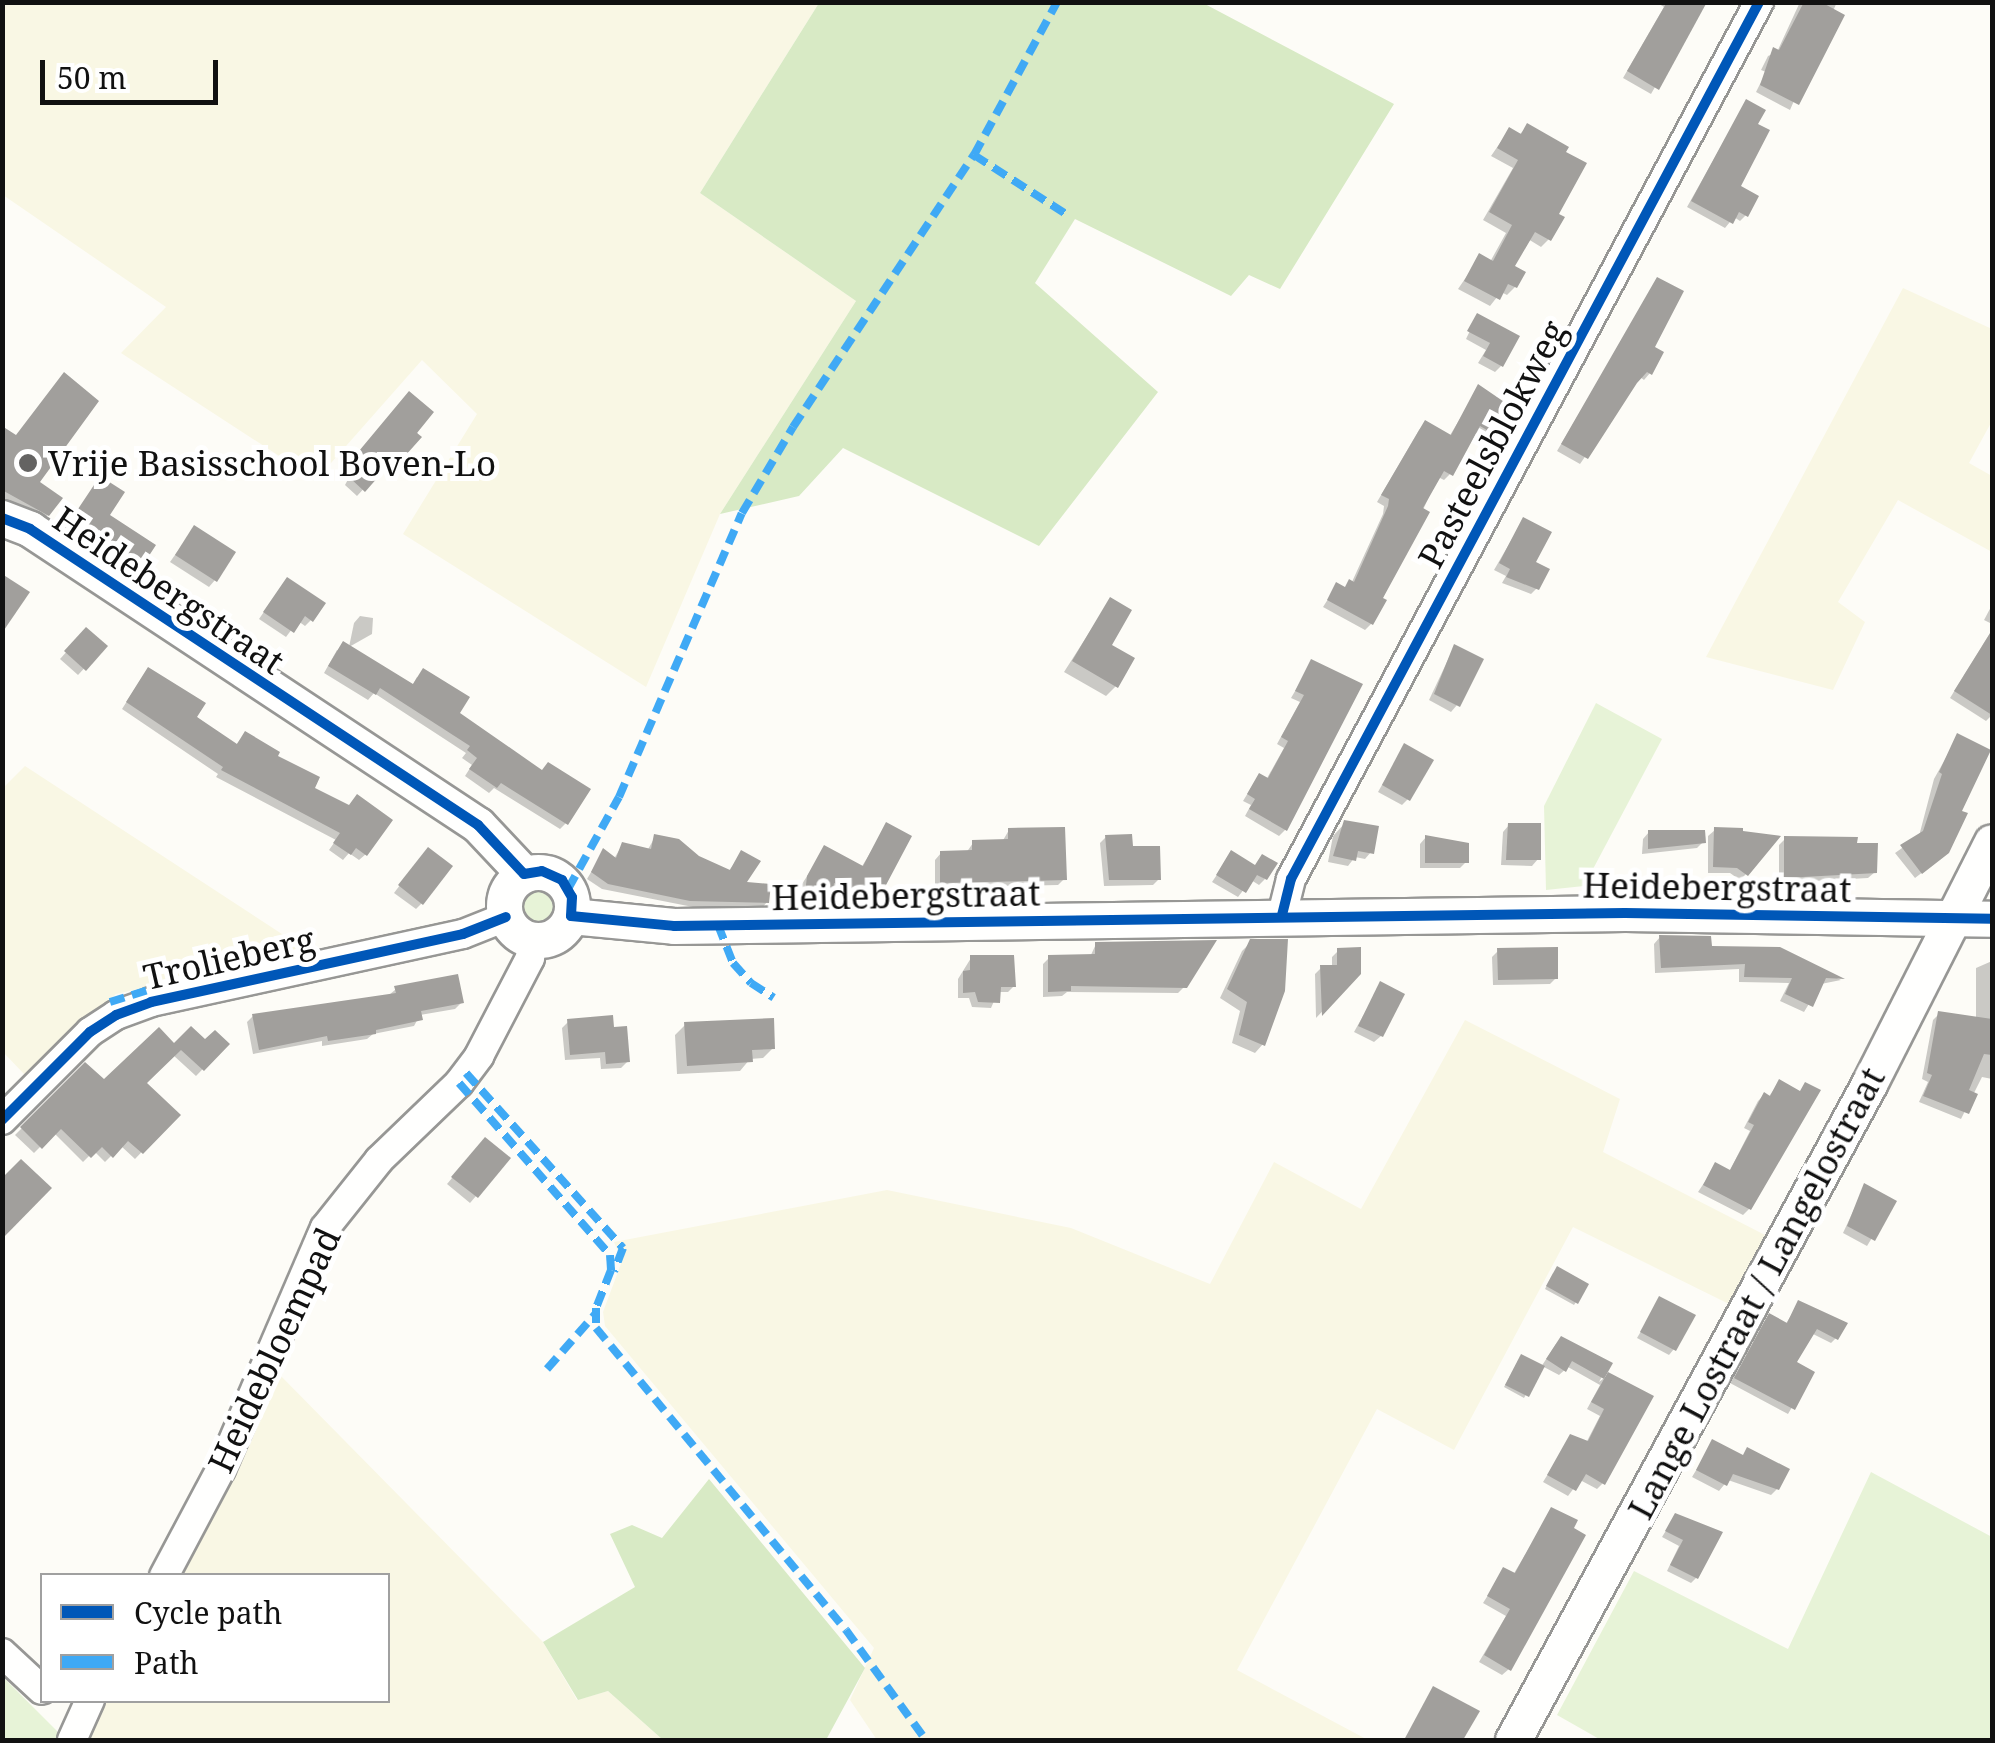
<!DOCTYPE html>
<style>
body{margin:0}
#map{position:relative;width:1995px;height:1743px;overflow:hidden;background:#fdfcf7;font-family:"Noto Serif",serif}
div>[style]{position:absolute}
.farmland>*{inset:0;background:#f9f7e4}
.green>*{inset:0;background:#e7f3d7}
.round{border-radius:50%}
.forest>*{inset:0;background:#d8eac5}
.shadow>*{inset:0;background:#0003}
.building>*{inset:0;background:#a19f9c}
.roads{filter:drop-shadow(2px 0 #979795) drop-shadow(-2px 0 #979795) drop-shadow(0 2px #979795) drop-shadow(0 -2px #979795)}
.minor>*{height:28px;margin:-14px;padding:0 14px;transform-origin:14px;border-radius:14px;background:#fffffe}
.tertiary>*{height:35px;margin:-17.5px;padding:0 17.5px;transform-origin:17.5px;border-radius:17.5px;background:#fffffe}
.tertiary>.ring{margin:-17.5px;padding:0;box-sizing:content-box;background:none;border:35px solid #fffffe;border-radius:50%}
.quiet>*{height:8px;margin-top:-4px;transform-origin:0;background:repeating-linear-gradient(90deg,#3fa9f5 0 15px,transparent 0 23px)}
.cycleway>*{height:10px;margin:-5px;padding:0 5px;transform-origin:5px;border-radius:5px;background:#0057b8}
.dots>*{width:28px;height:28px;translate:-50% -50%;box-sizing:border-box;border:5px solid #fff;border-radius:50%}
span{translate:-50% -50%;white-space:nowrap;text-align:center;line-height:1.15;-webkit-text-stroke:10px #fff;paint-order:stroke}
.street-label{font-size:35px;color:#111}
.poi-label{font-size:35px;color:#111}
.left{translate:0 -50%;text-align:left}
.frame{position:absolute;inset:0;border:5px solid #111;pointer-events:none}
.legend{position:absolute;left:40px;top:1573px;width:350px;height:130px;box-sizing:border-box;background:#fff;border:2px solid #a0a0a0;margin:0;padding:12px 18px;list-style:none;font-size:30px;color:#111}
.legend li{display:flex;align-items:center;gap:20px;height:50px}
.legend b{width:50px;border:2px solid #a0a0a0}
.scale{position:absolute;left:40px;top:60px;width:178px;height:45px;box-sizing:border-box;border:5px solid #111;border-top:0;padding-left:12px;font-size:30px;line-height:35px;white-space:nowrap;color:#111;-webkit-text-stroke:8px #fff;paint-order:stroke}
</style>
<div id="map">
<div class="farmland">
<div style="clip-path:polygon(2px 3px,819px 3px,700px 193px,856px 301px,720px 514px,646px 687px,403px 534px,477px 414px,422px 360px,316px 480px,121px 353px,166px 307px,3px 195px)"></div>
<div style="clip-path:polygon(1903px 288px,1992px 329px,1992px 421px,1969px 463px,1992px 476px,1992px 552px,1898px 500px,1838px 602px,1865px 622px,1833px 690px,1706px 657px)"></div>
<div style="clip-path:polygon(25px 766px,308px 951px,116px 994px,25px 1075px,3px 1052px,3px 788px)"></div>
<div style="clip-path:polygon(1465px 1020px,1620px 1099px,1603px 1152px,1767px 1236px,1731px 1305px,1573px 1227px,1454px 1450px,1377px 1409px,1237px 1670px,1368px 1740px,877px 1740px,850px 1700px,874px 1648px,605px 1326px,603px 1312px,622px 1261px,614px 1242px,887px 1190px,1071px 1228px,1210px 1284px,1274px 1162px,1361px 1209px)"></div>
<div style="clip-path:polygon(276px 1371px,543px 1642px,577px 1700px,608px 1691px,663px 1740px,83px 1740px,103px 1701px,388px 1700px,388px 1576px,178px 1575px,244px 1448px)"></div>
</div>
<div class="green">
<div style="clip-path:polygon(1596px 703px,1662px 739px,1584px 886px,1546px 890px,1544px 806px)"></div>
<div class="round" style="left:515px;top:882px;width:46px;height:46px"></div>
<div style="clip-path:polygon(1871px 1472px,1992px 1537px,1992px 1740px,1601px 1740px,1557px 1715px,1634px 1571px,1788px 1649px)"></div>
<div style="clip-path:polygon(2px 1676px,57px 1731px,57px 1740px,3px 1740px)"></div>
</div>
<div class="forest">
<div style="clip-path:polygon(819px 3px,1203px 3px,1394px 104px,1280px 289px,1249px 275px,1231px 296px,1075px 219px,1035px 283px,1158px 392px,1039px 546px,843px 448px,799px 496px,720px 514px,856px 301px,700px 193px)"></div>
<div style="clip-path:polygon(709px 1479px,865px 1668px,826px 1740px,663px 1740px,608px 1691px,578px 1700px,543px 1642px,635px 1587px,610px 1534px,632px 1525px,662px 1538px)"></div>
</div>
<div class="shadow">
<div style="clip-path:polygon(1656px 2px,1704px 2px,1651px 94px,1623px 78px,1664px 7px)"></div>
<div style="clip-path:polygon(1800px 2px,1837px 2px,1790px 110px,1756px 92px,1766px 72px,1761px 70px,1768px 56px,1777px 52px)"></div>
<div style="clip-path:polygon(1746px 102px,1755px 125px,1738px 187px,1746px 215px,1740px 221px,1734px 217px,1725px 228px,1687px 207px)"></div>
<div style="clip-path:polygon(1528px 126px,1563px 153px,1556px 214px,1549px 239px,1541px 247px,1528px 239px,1512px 267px,1515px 287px,1507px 295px,1501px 292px,1490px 306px,1458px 289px,1480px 257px,1490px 262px,1506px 233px,1483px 220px,1513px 168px,1491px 156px,1509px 130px,1519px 135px)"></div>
<div style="clip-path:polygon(1658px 280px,1650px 373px,1644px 380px,1640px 377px,1580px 464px,1557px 451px)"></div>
<div style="clip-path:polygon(1477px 316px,1501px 366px,1495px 372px,1478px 363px,1486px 350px,1466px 339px)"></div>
<div style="clip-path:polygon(1479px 387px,1495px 434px,1489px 440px,1474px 432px,1450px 474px,1444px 480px,1438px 477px,1371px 624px,1365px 630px,1323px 607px,1337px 585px,1343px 589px,1351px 584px,1383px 514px,1384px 506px,1377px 502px,1419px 430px,1425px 423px,1449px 437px)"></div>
<div style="clip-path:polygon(404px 400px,419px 437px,397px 461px,393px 457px,357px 496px,345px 485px,354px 468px,349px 464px)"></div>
<div style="clip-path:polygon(2px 429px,36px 482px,48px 515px,41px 521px,2px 497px)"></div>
<div style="clip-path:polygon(100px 479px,107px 515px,137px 569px,131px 575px,65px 528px)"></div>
<div style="clip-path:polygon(1523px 520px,1537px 588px,1531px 594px,1502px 583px,1506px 576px,1494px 570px)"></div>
<div style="clip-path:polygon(194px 528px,215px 580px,209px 587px,170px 562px)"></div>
<div style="clip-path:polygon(281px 587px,311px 620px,305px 626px,298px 621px,286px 637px,259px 619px)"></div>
<div style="clip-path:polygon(1110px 600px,1108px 646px,1116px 686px,1106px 696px,1064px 672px)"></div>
<div style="clip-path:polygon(1992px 605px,1992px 624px,1984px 620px)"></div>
<div style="clip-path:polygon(360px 616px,373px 618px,372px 634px,349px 647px,354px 623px)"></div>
<div style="clip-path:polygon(86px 630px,104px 647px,78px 675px,60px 659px)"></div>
<div style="clip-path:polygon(1992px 630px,1992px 715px,1986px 721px,1950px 698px)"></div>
<div style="clip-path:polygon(1454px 647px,1457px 705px,1451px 712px,1429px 700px)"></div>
<div style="clip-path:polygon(337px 650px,412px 686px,417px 677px,457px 714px,541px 772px,566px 823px,560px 829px,494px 788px,489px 793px,465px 776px,472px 765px,462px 758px,466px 753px,374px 693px,368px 700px,324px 673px)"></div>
<div style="clip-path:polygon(1312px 662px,1285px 830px,1279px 836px,1245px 816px,1251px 805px,1243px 801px,1254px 783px,1266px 780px,1284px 748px,1277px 744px,1300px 702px,1291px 698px)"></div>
<div style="clip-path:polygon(143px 676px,235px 746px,245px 734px,274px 757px,312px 789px,366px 854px,359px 860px,349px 853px,343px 860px,329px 850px,336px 840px,216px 777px,218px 774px,122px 709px)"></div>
<div style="clip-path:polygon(1958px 736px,1940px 859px,1915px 878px,1895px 853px,1919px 836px,1934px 779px)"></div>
<div style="clip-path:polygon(1404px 746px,1408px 799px,1402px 805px,1378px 792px)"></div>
<div style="clip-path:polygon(1345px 823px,1371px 852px,1365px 859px,1355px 857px,1348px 866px,1328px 862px,1333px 836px)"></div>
<div style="clip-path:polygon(887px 825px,875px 900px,868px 907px,831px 891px,823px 908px,799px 908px,802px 884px,825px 848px,861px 868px)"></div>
<div style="clip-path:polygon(1509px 825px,1538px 859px,1532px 866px,1501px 865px,1503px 832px)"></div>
<div style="clip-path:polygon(1009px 830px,1064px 879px,1058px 885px,935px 888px,935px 860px,941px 853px,966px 853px,973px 843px,1002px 842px)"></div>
<div style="clip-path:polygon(1715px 830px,1746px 874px,1740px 880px,1730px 873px,1708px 873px,1708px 836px)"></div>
<div style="clip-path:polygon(1649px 832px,1703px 842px,1697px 848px,1642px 854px,1643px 839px)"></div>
<div style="clip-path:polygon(655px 837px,728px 872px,742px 853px,742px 884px,767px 902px,761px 909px,693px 907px,602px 889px,587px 879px,603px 852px,614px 859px,622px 845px,647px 851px)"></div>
<div style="clip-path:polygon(1106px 837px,1130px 849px,1159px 879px,1153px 885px,1104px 886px,1100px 843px)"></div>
<div style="clip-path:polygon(1426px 837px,1466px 862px,1460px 868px,1420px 868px,1420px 844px)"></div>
<div style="clip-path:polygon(1785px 839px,1875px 872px,1868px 878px,1779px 883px,1779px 845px)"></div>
<div style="clip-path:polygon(1231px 854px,1265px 879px,1259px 885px,1251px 880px,1238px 897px,1212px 882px)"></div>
<div style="clip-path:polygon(422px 856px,422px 903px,416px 909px,394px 893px)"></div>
<div style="clip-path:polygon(1660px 937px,1709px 948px,1779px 950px,1841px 980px,1821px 984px,1804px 1012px,1780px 1001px,1789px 983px,1739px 982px,1739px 969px,1655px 973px,1654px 944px)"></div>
<div style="clip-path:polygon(1251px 942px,1263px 1044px,1255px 1053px,1232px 1043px,1240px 1011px,1220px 998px,1242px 951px)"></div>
<div style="clip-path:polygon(1096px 944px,1185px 986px,1178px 993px,1067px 992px,1062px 996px,1043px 997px,1043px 964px,1049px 958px,1090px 957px)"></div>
<div style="clip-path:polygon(1338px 951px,1359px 973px,1316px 1018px,1315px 974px,1321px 968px,1332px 967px,1332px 957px)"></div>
<div style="clip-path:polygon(1498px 951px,1556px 978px,1550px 984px,1493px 985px,1492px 957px)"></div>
<div style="clip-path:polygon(971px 958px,1014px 986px,1008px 992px,998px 992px,991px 1008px,972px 1007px,969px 998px,958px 998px,958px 979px)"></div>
<div style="clip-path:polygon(1992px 961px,1992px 1079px,1982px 1077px,1961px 1119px,1919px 1102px,1928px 1082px,1922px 1079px,1933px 1020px,1939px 1014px,1976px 1019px,1976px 968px)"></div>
<div style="clip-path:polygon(1381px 984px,1381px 1036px,1374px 1042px,1354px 1032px)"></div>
<div style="clip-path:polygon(396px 989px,461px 1003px,455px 1009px,420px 1015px,414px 1026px,373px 1034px,367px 1039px,322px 1046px,322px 1041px,253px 1054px,247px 1022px,253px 1016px,389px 995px)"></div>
<div style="clip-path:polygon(568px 1022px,612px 1029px,628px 1061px,621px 1068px,601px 1069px,600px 1058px,565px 1060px,562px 1028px)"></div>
<div style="clip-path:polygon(685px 1025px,773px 1048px,763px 1058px,750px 1059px,740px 1071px,677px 1074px,675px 1035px)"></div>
<div style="clip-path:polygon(205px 1043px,227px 1044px,196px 1076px,173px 1055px,143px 1084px,177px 1115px,135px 1159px,121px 1146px,105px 1162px,94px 1151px,83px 1162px,54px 1133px,34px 1153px,15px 1135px,85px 1065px,104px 1083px,174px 1047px)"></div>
<div style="clip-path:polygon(1779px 1082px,1749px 1209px,1743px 1215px,1698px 1192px,1716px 1165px,1729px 1172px,1750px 1131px,1744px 1128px,1758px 1101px,1764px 1095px,1768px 1098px)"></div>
<div style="clip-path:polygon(479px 1146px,508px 1159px,470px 1203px,447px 1184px)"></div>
<div style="clip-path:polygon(1865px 1186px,1894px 1202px,1867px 1246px,1843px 1233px)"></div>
<div style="clip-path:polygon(1553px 1273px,1576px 1302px,1574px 1305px,1545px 1289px)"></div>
<div style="clip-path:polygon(1660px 1299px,1674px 1349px,1669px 1355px,1637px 1338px)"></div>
<div style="clip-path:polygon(1799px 1303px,1836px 1338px,1831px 1343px,1811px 1333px,1794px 1363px,1812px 1373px,1788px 1414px,1730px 1383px,1764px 1321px,1769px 1316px,1785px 1325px)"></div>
<div style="clip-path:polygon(1556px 1344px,1609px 1364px,1599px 1382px,1608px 1375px,1603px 1483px,1597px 1489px,1580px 1480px,1568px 1496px,1543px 1482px,1571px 1437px,1586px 1443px,1600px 1416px,1587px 1409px,1600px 1385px,1568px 1367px,1559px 1375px,1542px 1366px,1524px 1398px,1504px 1387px,1519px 1359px,1541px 1367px)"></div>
<div style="clip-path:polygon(1713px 1442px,1742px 1456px,1777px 1489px,1771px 1495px,1728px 1480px,1719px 1491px,1692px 1477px)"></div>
<div style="clip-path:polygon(1552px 1510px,1509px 1669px,1502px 1675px,1479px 1662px,1506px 1616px,1483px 1603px,1504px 1570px,1513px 1575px)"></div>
<div style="clip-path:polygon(1675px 1516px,1696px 1578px,1691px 1583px,1667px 1571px,1679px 1546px,1662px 1537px)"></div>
</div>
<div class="building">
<div style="clip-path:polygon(1667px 2px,1707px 2px,1659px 90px,1627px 71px)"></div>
<div style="clip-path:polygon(1804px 2px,1821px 2px,1845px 15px,1799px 105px,1760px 85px,1773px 47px,1779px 50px)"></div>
<div style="clip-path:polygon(1746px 99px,1766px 110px,1758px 124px,1770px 130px,1741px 186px,1759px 196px,1748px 217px,1739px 212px,1733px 224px,1691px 201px)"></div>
<div style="clip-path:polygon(1527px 123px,1569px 147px,1566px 152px,1587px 163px,1559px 214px,1565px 217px,1551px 241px,1535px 232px,1515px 266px,1526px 272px,1517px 288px,1508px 284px,1500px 300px,1464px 281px,1479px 253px,1493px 261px,1512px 225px,1489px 212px,1518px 160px,1497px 148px,1509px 127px,1521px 134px)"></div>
<div style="clip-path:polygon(1657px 277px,1684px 291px,1655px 347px,1664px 352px,1652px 375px,1647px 372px,1637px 383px,1588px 459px,1561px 444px)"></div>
<div style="clip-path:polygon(1477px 313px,1520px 336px,1503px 367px,1483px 356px,1490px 343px,1467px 331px)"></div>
<div style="clip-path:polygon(64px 372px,99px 401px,40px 482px,63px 498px,49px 516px,2px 490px,2px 426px,16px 435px)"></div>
<div style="clip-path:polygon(1478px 384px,1513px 408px,1497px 436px,1480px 426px,1453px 476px,1444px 471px,1423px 508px,1430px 512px,1383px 598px,1387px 600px,1373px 625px,1327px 600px,1336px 582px,1345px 587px,1349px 579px,1354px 582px,1388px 506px,1389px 499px,1381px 495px,1425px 420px,1451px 435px)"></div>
<div style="clip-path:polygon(409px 391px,434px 412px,417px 433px,422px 437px,405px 456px,400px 452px,365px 492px,350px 478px,358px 461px,354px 457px)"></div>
<div style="clip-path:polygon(100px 476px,125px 492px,110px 515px,156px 545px,139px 571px,70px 521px)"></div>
<div style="clip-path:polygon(1523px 517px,1552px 532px,1536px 562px,1550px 569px,1539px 590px,1506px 577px,1510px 569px,1499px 563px)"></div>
<div style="clip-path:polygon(194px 525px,236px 552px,217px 582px,175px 555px)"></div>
<div style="clip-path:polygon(2px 574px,30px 592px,2px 633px)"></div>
<div style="clip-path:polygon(287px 577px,326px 603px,313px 622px,305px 616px,294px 633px,263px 612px)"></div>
<div style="clip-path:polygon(1110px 597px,1132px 610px,1112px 645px,1135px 658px,1118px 688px,1072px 661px)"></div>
<div style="clip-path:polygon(86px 627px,108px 646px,86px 671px,64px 651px)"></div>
<div style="clip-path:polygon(1992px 630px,1992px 715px,1954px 691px)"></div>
<div style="clip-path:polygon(343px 641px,413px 684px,423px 668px,470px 697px,460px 713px,542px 770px,548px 762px,591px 789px,568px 825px,501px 783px,497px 788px,469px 769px,477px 758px,467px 750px,470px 746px,380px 688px,376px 695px,328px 666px)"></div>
<div style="clip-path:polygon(1454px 644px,1484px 659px,1460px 707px,1434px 694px)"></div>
<div style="clip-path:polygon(1311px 659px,1363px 684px,1287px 831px,1249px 809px,1255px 799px,1247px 794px,1259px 773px,1268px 778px,1288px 741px,1281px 737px,1304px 695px,1295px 691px)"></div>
<div style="clip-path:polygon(148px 667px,206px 703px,197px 717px,237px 744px,245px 731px,280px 752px,278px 756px,320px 777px,315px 788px,349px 805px,357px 794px,393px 820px,367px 856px,356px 848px,351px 855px,333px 843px,340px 833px,221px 770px,223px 767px,126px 702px)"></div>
<div style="clip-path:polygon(1957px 733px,1991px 750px,1962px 811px,1968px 813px,1949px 853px,1922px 874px,1900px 845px,1923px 831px,1942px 774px,1939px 772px)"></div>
<div style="clip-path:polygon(1404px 743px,1434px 760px,1410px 801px,1382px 785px)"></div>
<div style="clip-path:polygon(1344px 820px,1379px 826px,1374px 854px,1358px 851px,1356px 861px,1333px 856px)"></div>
<div style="clip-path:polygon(886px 822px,912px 836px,877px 902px,868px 902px,834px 883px,832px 903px,804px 903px,807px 876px,824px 845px,863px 866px)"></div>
<div style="clip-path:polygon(1508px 823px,1541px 823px,1541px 860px,1506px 860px)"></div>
<div style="clip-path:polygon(1065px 827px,1067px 880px,940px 883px,940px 851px,972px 850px,972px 840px,1008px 839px,1008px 828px)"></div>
<div style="clip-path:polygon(1714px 827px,1743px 828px,1743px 831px,1781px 836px,1748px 876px,1737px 868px,1713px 867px)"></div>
<div style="clip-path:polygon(1648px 830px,1705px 830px,1706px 843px,1648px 849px)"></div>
<div style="clip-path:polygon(654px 834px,679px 839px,699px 856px,730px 870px,741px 850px,761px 861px,747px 882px,771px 884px,769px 903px,690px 901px,608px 884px,591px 872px,603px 848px,616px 858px,622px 842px,651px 849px)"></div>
<div style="clip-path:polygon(1132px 834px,1133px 846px,1160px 846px,1161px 880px,1109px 880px,1105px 835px)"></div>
<div style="clip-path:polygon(1425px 835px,1469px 843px,1469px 863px,1425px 863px)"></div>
<div style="clip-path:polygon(1784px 836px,1858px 837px,1857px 843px,1878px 843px,1877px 873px,1784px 878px)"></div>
<div style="clip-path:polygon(428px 847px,453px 866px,423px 905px,398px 885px)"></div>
<div style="clip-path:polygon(1231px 850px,1255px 865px,1262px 854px,1278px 863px,1267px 880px,1257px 875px,1246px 893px,1216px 875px)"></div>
<div style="clip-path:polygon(1659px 935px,1711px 936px,1712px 946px,1780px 947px,1845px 979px,1826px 978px,1813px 1007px,1785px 994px,1792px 978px,1744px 977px,1745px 964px,1661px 968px)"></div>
<div style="clip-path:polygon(1250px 939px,1288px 939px,1285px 991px,1265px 1046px,1239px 1035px,1247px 1002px,1227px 989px)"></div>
<div style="clip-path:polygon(1217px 940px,1187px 988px,1071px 986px,1071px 991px,1048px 992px,1048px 955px,1095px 954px,1095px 942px)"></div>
<div style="clip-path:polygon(1361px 947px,1361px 974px,1322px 1016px,1320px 965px,1337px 965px,1337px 948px)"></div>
<div style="clip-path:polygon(1558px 947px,1558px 979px,1498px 980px,1497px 948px)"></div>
<div style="clip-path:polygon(970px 955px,1014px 955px,1016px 987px,1001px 987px,1000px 1003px,978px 1002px,975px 992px,963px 993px,963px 971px,970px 970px)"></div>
<div style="clip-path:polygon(458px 974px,464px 1003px,421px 1011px,423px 1020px,376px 1030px,376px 1034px,328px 1041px,327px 1036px,259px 1050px,252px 1014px,396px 993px,394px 986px)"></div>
<div style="clip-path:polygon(1380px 981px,1405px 994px,1383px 1037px,1358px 1026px)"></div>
<div style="clip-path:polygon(1938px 1011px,1992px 1019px,1992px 1055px,1984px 1054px,1969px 1090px,1978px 1094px,1969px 1114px,1923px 1096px,1932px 1075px,1927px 1073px)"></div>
<div style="clip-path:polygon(613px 1015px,614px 1027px,627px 1026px,630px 1062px,606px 1064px,605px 1052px,570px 1055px,567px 1019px)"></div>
<div style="clip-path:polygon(774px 1018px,775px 1049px,752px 1050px,753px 1062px,687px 1066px,684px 1022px)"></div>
<div style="clip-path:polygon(191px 1026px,205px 1039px,215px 1030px,230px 1044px,204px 1071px,181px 1050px,147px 1083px,181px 1115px,143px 1154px,128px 1141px,113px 1158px,102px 1147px,91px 1158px,61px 1129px,42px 1149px,20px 1127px,85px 1062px,104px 1079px,159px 1027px,174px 1043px)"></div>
<div style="clip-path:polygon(1779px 1079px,1800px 1091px,1805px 1082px,1821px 1090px,1751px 1210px,1703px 1185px,1715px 1162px,1730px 1170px,1754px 1125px,1748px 1122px,1764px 1092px,1770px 1096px)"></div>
<div style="clip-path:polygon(485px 1137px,511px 1158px,478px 1198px,451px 1177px)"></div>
<div style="clip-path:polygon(21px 1159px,52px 1188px,2px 1239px,2px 1178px)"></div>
<div style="clip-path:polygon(1864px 1183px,1897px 1201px,1875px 1241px,1847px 1226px)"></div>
<div style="clip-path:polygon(1557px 1266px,1589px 1284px,1578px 1304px,1546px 1286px)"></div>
<div style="clip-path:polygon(1659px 1296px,1696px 1315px,1676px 1351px,1640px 1332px)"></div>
<div style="clip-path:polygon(1798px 1300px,1848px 1323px,1838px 1340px,1817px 1329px,1797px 1362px,1815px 1372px,1795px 1410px,1734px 1378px,1769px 1313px,1787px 1323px)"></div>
<div style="clip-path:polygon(1561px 1336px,1613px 1363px,1604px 1379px,1572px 1361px,1566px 1372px,1546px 1359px)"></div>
<div style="clip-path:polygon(1521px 1354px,1545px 1366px,1529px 1397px,1505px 1385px)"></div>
<div style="clip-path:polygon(1608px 1372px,1654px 1396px,1605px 1485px,1586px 1474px,1576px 1491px,1547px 1475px,1570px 1434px,1588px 1441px,1604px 1409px,1591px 1402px)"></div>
<div style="clip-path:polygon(1712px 1439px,1743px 1455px,1747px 1447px,1790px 1469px,1779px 1490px,1733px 1474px,1727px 1486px,1696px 1470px)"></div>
<div style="clip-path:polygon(1551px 1507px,1578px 1520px,1574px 1528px,1586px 1535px,1511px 1671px,1484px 1655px,1510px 1609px,1487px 1596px,1503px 1567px,1515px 1573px)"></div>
<div style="clip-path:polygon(1675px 1513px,1723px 1532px,1698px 1579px,1670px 1565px,1683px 1540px,1665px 1531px)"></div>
<div style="clip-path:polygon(1433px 1686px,1480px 1711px,1463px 1740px,1404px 1740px)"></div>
</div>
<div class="roads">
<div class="minor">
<div style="left:1282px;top:915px;width:37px;rotate:-76deg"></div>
<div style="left:1291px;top:879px;width:994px;rotate:-61.91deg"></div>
<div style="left:2px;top:1120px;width:124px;rotate:-45deg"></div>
<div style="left:90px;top:1032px;width:31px;rotate:-33deg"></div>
<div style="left:116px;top:1015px;width:37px;rotate:-20deg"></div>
<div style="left:151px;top:1002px;width:319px;rotate:-12.3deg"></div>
<div style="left:463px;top:934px;width:46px;rotate:-21.6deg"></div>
<div style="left:164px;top:1576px;width:121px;rotate:-62deg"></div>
<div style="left:221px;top:1469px;width:262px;rotate:-66.7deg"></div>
<div style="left:325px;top:1228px;width:87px;rotate:-51.5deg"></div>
<div style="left:379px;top:1160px;width:111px;rotate:-43.9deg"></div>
<div style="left:459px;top:1083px;width:34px;rotate:-53deg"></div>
<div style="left:479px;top:1056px;width:110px;rotate:-62.5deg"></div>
<div style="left:530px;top:958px;width:18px;rotate:-81deg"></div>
<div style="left:2px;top:1653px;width:54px;rotate:42.8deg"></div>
<div style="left:72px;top:1740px;width:44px;rotate:-65.8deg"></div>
</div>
<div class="tertiary">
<div style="left:2px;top:518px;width:30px;rotate:21deg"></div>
<div style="left:30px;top:529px;width:537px;rotate:33.45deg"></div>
<div style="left:478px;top:825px;width:67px;rotate:46.8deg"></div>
<div class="ring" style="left:504px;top:872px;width:33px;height:33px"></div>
<div style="left:571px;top:916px;width:103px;rotate:5.5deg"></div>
<div style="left:674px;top:926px;width:951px;rotate:-0.78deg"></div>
<div style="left:1625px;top:913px;width:367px;rotate:0.9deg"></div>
<div style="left:1513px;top:1740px;width:746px;rotate:-61.51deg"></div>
<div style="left:1869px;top:1084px;width:271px;rotate:-63.1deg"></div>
</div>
</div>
<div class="quiet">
<div style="left:974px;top:155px;width:109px;rotate:32.7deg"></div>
<div style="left:568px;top:889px;width:105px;rotate:-61deg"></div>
<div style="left:619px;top:797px;width:309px;rotate:-66.6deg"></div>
<div style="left:742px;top:513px;width:100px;rotate:-59.3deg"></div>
<div style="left:793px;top:427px;width:327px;rotate:-56.4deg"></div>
<div style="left:974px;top:155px;width:174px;rotate:-61.5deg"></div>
<div style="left:718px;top:925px;width:41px;rotate:68.5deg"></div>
<div style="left:733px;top:963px;width:27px;rotate:48deg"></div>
<div style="left:751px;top:983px;width:27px;rotate:33deg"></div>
<div style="left:110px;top:1002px;width:60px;rotate:-17.5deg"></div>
<div style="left:466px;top:1073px;width:235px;rotate:48.1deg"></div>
<div style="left:623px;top:1248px;width:25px;rotate:111deg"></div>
<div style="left:459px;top:1083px;width:229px;rotate:48.7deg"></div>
<div style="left:610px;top:1255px;width:15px;rotate:86deg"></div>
<div style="left:611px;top:1270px;width:41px;rotate:111.5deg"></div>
<div style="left:596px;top:1308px;width:20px;rotate:90deg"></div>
<div style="left:596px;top:1328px;width:392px;rotate:50.4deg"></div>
<div style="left:846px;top:1630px;width:136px;rotate:54deg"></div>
<div style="left:547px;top:1369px;width:76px;rotate:-48.7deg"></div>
</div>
<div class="cycleway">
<div style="left:2px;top:518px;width:30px;rotate:21deg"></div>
<div style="left:30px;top:529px;width:537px;rotate:33.45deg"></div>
<div style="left:478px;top:825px;width:67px;rotate:46.8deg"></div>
<div style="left:524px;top:874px;width:18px;rotate:-9deg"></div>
<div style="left:542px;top:871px;width:22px;rotate:24deg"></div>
<div style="left:562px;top:880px;width:20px;rotate:60deg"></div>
<div style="left:572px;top:897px;width:19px;rotate:93deg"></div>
<div style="left:571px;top:916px;width:103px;rotate:5.5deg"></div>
<div style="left:674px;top:926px;width:951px;rotate:-0.78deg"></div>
<div style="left:1625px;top:913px;width:367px;rotate:0.9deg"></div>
<div style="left:1282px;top:915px;width:37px;rotate:-76deg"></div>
<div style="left:1291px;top:879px;width:994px;rotate:-61.91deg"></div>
<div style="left:2px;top:1120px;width:124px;rotate:-45deg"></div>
<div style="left:90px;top:1032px;width:31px;rotate:-33deg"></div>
<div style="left:116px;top:1015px;width:37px;rotate:-20deg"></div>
<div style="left:151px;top:1002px;width:319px;rotate:-12.3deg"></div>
<div style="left:463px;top:934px;width:46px;rotate:-21.6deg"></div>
</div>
<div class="dots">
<div style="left:28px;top:463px;background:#646362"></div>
</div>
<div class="street-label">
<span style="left:1492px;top:444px;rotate:-62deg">Pasteelsblokweg</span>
<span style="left:169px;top:590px;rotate:34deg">Heidebergstraat</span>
<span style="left:1717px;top:887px;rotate:1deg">Heidebergstraat</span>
<span style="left:906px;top:895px;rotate:-1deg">Heidebergstraat</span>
<span style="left:229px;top:958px;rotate:-13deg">Trolieberg</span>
<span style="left:1756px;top:1293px;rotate:-62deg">Lange Lostraat / Langelostraat</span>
<span style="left:274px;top:1350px;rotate:-65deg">Heidebloempad</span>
</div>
<div class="poi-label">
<span class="left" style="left:48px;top:463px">Vrije Basisschool Boven-Lo</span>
</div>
<div class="frame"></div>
<ul class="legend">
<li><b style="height:12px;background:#0057b8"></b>Cycle path</li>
<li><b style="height:12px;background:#3fa9f5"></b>Path</li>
</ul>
<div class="scale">50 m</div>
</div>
